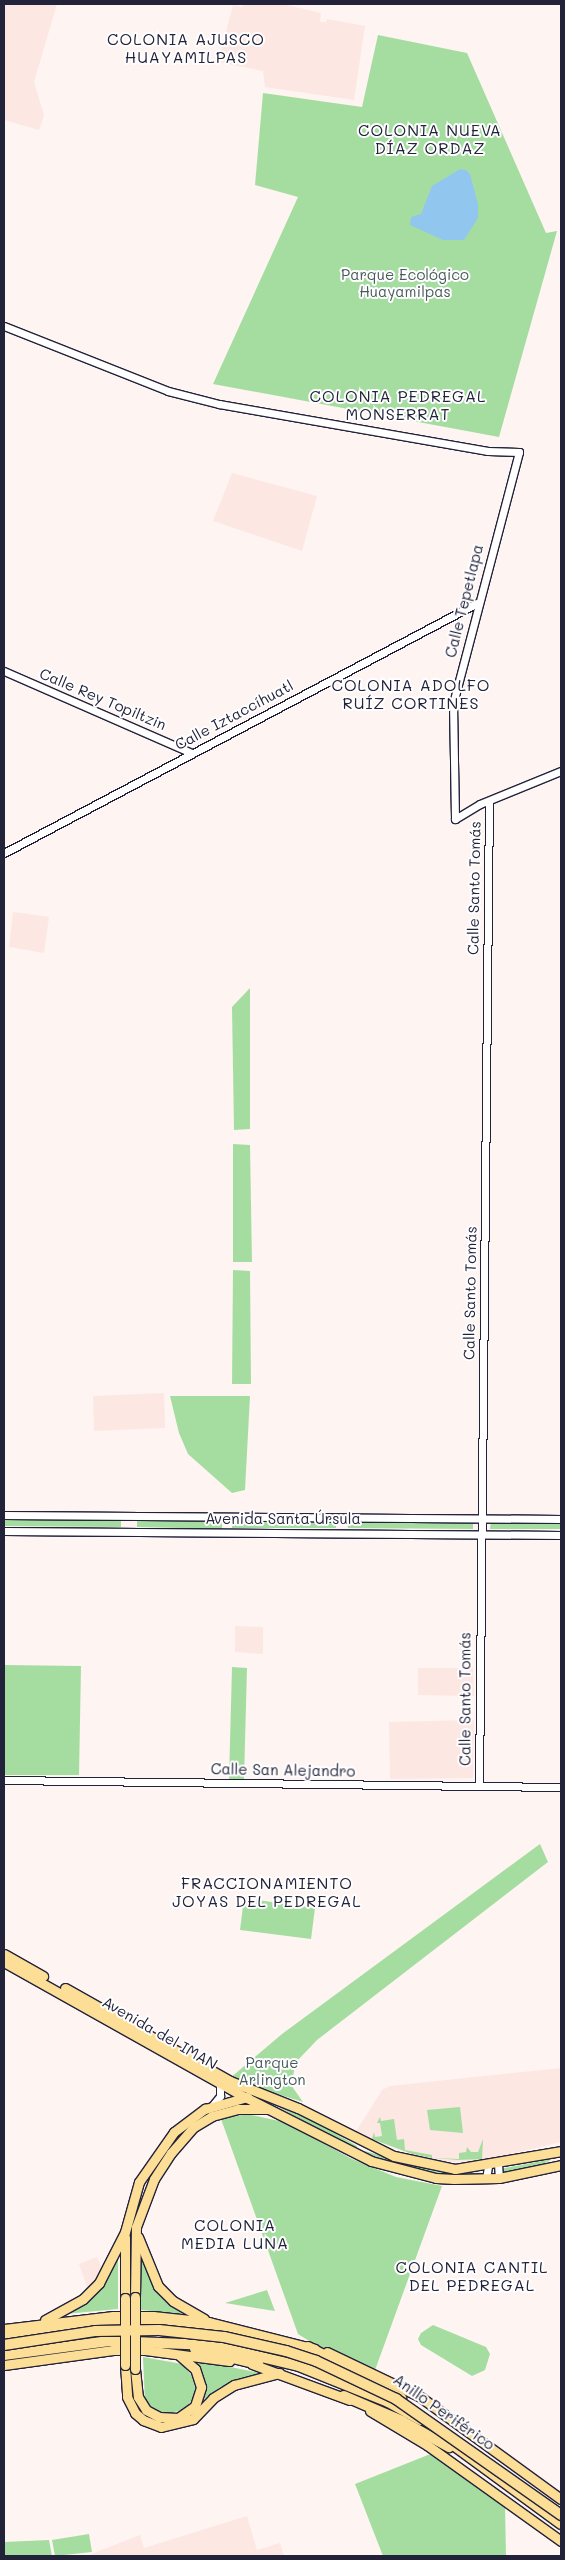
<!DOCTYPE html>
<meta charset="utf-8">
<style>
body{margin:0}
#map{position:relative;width:565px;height:2560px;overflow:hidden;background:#fef4f2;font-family:Mali,sans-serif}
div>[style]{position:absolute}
.built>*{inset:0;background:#fce7e3}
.green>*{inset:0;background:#a5dda1}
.water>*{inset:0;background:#91c6ef}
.roads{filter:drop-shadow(1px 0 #22223b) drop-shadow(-1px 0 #22223b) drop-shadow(0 1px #22223b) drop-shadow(0 -1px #22223b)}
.minor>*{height:7px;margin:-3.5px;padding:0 3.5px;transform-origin:3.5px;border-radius:3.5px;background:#fff}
.major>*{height:9px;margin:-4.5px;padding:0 4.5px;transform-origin:4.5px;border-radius:4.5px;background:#fdde96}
.highway>*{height:10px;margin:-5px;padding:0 5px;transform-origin:5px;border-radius:5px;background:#fdde96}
.bridges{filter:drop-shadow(1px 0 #22223b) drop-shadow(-1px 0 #22223b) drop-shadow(0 1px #22223b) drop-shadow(0 -1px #22223b)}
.major-bridge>*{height:9px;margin:-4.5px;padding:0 4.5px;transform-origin:4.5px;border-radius:4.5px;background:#fdde96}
.highway-bridge>*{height:10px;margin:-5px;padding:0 5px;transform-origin:5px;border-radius:5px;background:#fdde96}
span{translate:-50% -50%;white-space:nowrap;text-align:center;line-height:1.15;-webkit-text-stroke:4px #fff;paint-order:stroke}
.park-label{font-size:15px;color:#495a5a}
.street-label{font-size:15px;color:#22223b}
.neighbourhood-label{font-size:16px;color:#22223b;letter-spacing:1px}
.frame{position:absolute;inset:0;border:5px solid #22223b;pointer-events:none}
</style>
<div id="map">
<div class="built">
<div style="clip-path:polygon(4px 4px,57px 4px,34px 82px,44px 115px,39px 130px,4px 120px)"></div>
<div style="clip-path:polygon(244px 4px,282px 4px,321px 13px,320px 22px,326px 22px,327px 19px,365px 26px,354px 100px,265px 87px,263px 71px,218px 62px,233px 5px,242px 7px)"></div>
<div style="clip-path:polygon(232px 473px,317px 496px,302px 551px,213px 521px)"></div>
<div style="clip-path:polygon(13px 912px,49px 917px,44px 953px,9px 947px)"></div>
<div style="clip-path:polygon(164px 1393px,165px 1428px,94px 1431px,93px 1396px)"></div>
<div style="clip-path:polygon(235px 1626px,263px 1627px,263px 1654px,235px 1652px)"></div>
<div style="clip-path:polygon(418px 1668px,473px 1668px,474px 1696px,418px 1695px)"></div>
<div style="clip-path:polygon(474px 1720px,473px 1778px,390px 1779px,389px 1722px)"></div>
<div style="clip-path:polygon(561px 2068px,561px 2142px,485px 2160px,455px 2162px,426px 2159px,355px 2133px,382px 2090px,390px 2086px)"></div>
<div style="clip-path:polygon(97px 2257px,103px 2272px,88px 2290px,79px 2264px)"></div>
<div style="clip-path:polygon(247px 2516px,257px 2550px,280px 2543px,284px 2556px,86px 2556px,140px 2535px,144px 2548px)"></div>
</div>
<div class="green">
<div style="clip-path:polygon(378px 35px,467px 53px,546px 233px,557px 231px,499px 437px,213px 384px,298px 197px,255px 185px,263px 93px,362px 107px)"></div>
<div style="clip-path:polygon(250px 988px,250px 1129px,234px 1130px,232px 1007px)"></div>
<div style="clip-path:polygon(233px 1144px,250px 1145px,252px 1262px,233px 1262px)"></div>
<div style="clip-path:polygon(233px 1270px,250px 1271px,251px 1384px,232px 1384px)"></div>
<div style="clip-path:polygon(170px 1396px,250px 1396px,245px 1490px,232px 1493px,188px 1454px,179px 1433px)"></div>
<div style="clip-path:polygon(4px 1519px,121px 1520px,121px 1527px,4px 1526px)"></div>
<div style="clip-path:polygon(137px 1519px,222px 1521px,222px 1529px,137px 1527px)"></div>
<div style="clip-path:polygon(336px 1520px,336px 1528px,232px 1528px,232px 1521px)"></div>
<div style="clip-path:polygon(347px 1520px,473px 1522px,473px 1529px,348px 1528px)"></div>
<div style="clip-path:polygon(491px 1521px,561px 1522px,561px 1529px,490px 1529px)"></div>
<div style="clip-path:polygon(4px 1665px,81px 1666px,79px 1775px,4px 1775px)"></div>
<div style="clip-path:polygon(232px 1667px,247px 1668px,244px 1780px,229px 1780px)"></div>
<div style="clip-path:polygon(540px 1844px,548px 1862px,317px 2040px,296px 2062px,291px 2085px,303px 2102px,229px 2079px,282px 2034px)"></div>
<div style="clip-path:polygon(244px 1898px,315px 1908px,311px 1939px,240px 1930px)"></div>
<div style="clip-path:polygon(270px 2102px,295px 2110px,357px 2146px,356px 2151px)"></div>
<div style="clip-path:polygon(460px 2107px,463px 2133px,430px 2130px,427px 2110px)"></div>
<div style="clip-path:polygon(247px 2114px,284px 2122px,352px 2159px,396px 2177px,442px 2186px,374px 2373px,322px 2349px,298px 2334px,221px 2119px)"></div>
<div style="clip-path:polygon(380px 2117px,381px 2121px,394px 2119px,397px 2140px,404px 2139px,405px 2150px,432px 2155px,432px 2158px,412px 2154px,372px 2139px,374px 2132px,375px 2137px,382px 2136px,380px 2123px,377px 2123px)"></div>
<div style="clip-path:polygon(483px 2139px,482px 2159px,458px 2160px,434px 2158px,459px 2159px,459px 2153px,466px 2152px,467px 2147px,471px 2152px,478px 2152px)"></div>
<div style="clip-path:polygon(365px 2151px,438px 2172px,482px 2173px,446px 2176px,367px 2156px)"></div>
<div style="clip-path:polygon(552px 2159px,540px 2166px,501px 2174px,500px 2169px)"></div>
<div style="clip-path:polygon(140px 2249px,155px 2289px,184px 2314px,141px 2310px)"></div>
<div style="clip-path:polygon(118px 2253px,118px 2309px,65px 2314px,90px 2298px,112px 2269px)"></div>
<div style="clip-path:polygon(267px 2290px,275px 2311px,225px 2303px)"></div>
<div style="clip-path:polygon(433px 2325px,486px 2347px,490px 2354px,485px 2370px,472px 2376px,421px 2345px,418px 2339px,421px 2333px)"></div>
<div style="clip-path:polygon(143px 2357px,182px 2364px,192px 2376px,195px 2387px,194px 2397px,185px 2409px,171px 2413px,159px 2412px,145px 2402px)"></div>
<div style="clip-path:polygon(192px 2359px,260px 2373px,220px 2387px,203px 2400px,203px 2377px)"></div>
<div style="clip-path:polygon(433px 2453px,505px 2505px,506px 2556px,383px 2556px,355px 2484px)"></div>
<div style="clip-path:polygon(89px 2534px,92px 2552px,55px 2556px,52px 2540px)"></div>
<div style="clip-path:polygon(49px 2540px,52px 2556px,4px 2556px,4px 2542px)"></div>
</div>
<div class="water">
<div style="clip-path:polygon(460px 169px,466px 170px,470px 174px,478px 204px,478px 218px,464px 240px,443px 240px,410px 225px,411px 217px,421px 214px,432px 186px)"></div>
</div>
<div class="roads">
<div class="minor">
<div style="left:4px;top:326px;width:176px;rotate:21.6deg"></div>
<div style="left:168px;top:391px;width:53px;rotate:14.3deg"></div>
<div style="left:219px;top:404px;width:273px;rotate:9.9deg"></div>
<div style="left:488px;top:451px;width:31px;rotate:2deg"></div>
<div style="left:519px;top:452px;width:260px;rotate:104.7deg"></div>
<div style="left:453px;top:703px;width:116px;rotate:89deg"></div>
<div style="left:4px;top:671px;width:205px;rotate:23.6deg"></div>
<div style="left:455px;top:819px;width:29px;rotate:-31deg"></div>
<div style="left:480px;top:804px;width:87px;rotate:-22.2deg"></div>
<div style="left:4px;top:853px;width:535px;rotate:-27.86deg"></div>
<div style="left:4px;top:1515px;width:557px;rotate:0.41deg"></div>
<div style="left:4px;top:1531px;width:557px;rotate:0.41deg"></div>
<div style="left:4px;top:1780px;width:557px;rotate:0.72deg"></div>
<div style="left:479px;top:1786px;width:985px;rotate:-89.42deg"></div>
<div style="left:212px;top:2106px;width:13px;rotate:-51deg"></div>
<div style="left:220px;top:2096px;width:13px;rotate:-90deg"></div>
<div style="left:498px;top:2164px;width:14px;rotate:86deg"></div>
<div style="left:486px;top:2179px;width:13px;rotate:-81deg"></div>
</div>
<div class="major">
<div style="left:4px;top:1954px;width:45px;rotate:29.4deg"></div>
<div style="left:4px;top:1962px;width:276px;rotate:29.3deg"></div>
<div style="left:245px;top:2097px;width:141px;rotate:26.9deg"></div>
<div style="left:371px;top:2161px;width:67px;rotate:14.7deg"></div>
<div style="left:436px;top:2178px;width:18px;rotate:3deg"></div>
<div style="left:454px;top:2179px;width:45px;rotate:-1.3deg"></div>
<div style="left:499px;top:2178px;width:63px;rotate:-11.8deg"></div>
<div style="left:65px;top:1988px;width:189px;rotate:29.4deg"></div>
<div style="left:230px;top:2081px;width:73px;rotate:21.7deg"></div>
<div style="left:298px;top:2108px;width:107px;rotate:26.6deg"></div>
<div style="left:394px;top:2156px;width:62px;rotate:12deg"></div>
<div style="left:455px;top:2169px;width:108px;rotate:-9.6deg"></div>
<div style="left:125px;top:2237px;width:61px;rotate:90deg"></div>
<div style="left:138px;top:2237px;width:53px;rotate:67.8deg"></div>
<div style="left:158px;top:2286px;width:21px;rotate:45deg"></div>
<div style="left:173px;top:2301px;width:36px;rotate:30deg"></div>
<div style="left:135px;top:2297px;width:70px;rotate:-89.2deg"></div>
<div style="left:136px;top:2227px;width:51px;rotate:-69.4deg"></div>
<div style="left:154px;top:2179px;width:31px;rotate:-57deg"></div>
<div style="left:171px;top:2153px;width:35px;rotate:-49deg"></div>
<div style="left:194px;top:2127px;width:21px;rotate:-31deg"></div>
<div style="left:212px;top:2116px;width:27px;rotate:-15deg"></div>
<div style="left:238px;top:2109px;width:29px"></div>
<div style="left:45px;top:2320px;width:43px;rotate:-28.9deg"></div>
<div style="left:83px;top:2299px;width:23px;rotate:-45deg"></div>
<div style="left:99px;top:2283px;width:57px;rotate:-63deg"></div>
<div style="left:125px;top:2232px;width:52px;rotate:-74.4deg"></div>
<div style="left:139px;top:2182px;width:61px;rotate:-55deg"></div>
<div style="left:174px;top:2132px;width:39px;rotate:-37deg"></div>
<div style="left:205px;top:2109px;width:44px;rotate:-15.9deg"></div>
<div style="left:4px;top:2329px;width:110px;rotate:-6.8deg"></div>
<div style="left:113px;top:2316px;width:40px"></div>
<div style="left:153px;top:2316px;width:56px;rotate:6.1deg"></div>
<div style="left:209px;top:2322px;width:109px;rotate:14.3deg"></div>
<div style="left:327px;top:2352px;width:102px;rotate:25.6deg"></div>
<div style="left:419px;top:2396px;width:175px;rotate:36deg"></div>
<div style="left:252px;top:2364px;width:104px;rotate:20.2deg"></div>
<div style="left:4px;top:2365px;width:110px;rotate:-7.8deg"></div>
<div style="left:113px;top:2350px;width:32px"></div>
<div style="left:145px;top:2350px;width:85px;rotate:7.5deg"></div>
<div style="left:125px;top:2365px;width:32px;rotate:86deg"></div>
<div style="left:127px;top:2397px;width:18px;rotate:63deg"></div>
<div style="left:135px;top:2413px;width:11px;rotate:41deg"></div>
<div style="left:143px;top:2420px;width:19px;rotate:21deg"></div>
<div style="left:161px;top:2427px;width:33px;rotate:-14deg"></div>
<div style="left:193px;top:2419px;width:29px;rotate:-46deg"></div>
<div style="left:213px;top:2398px;width:25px;rotate:-32deg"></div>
<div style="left:234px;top:2385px;width:47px;rotate:-14.9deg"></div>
<div style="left:135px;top:2369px;width:28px;rotate:84deg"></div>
<div style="left:138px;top:2397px;width:15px;rotate:58deg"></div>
<div style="left:146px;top:2410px;width:15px;rotate:28deg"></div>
<div style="left:159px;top:2417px;width:19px;rotate:3deg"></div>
<div style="left:178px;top:2418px;width:21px;rotate:-35deg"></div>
<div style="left:195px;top:2406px;width:20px;rotate:-72deg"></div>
<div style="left:201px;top:2387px;width:19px;rotate:-108deg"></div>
<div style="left:195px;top:2369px;width:20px;rotate:-139deg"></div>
<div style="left:370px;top:2411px;width:66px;rotate:30.8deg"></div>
<div style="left:427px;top:2445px;width:165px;rotate:35.6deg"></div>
</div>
<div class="highway">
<div style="left:4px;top:2338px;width:95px;rotate:-8.5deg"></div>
<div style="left:98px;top:2324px;width:62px"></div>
<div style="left:160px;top:2324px;width:73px;rotate:7.1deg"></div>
<div style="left:232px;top:2333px;width:59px;rotate:14.7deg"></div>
<div style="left:308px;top:2347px;width:29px;rotate:27deg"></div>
<div style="left:195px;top:2349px;width:65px;rotate:13.4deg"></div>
<div style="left:4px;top:2355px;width:106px;rotate:-7.6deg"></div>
<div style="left:109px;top:2341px;width:102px;rotate:2.2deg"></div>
<div style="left:211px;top:2345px;width:90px;rotate:13.4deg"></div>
<div style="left:299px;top:2366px;width:96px;rotate:22deg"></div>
<div style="left:388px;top:2402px;width:37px;rotate:29deg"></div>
<div style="left:326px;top:2361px;width:84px;rotate:26.3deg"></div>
<div style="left:344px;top:2396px;width:63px;rotate:23.3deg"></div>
<div style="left:402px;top:2421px;width:54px;rotate:29deg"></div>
<div style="left:445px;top:2439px;width:144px;rotate:36.2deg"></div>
</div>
</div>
<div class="bridges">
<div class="major-bridge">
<div style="left:125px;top:2365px;width:67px;rotate:-90deg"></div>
<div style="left:135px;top:2369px;width:72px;rotate:-90deg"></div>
</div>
<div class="highway-bridge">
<div style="left:4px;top:2345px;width:92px;rotate:-8.7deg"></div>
<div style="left:95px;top:2331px;width:64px;rotate:-0.9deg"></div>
<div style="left:159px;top:2330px;width:65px;rotate:6.1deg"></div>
<div style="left:224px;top:2337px;width:64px;rotate:12.7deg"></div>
<div style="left:286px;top:2351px;width:32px;rotate:18deg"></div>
<div style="left:316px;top:2361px;width:89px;rotate:25.4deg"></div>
<div style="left:396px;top:2399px;width:202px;rotate:35.1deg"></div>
</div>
</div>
<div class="park-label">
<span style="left:405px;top:283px">Parque Ecológico<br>Huayamilpas</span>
<span style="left:272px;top:2071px">Parque<br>Arlington</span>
</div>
<div class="street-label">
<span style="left:464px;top:601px;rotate:-76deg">Calle Tepetlapa</span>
<span style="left:103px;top:699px;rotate:23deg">Calle Rey Topiltzin</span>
<span style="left:234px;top:715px;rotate:-28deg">Calle Iztaccíhuatl</span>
<span style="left:474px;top:888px;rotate:-89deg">Calle Santo Tomás</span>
<span style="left:470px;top:1293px;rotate:-89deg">Calle Santo Tomás</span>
<span style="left:283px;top:1519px">Avenida Santa Úrsula</span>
<span style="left:465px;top:1699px;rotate:-90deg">Calle Santo Tomás</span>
<span style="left:283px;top:1770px;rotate:1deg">Calle San Alejandro</span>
<span style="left:160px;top:2033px;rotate:30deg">Avenida del IMAN</span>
<span style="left:444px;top:2412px;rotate:35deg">Anillo Periférico</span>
</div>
<div class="neighbourhood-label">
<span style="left:186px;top:48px">COLONIA AJUSCO<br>HUAYAMILPAS</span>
<span style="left:430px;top:139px">COLONIA NUEVA<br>DÍAZ ORDAZ</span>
<span style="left:398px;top:405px">COLONIA PEDREGAL<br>MONSERRAT</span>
<span style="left:411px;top:694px">COLONIA ADOLFO<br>RUÍZ CORTINES</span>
<span style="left:267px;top:1892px">FRACCIONAMIENTO<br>JOYAS DEL PEDREGAL</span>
<span style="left:235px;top:2234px">COLONIA<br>MEDIA LUNA</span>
<span style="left:472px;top:2276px">COLONIA CANTIL<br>DEL PEDREGAL</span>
</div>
<div class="frame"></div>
</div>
